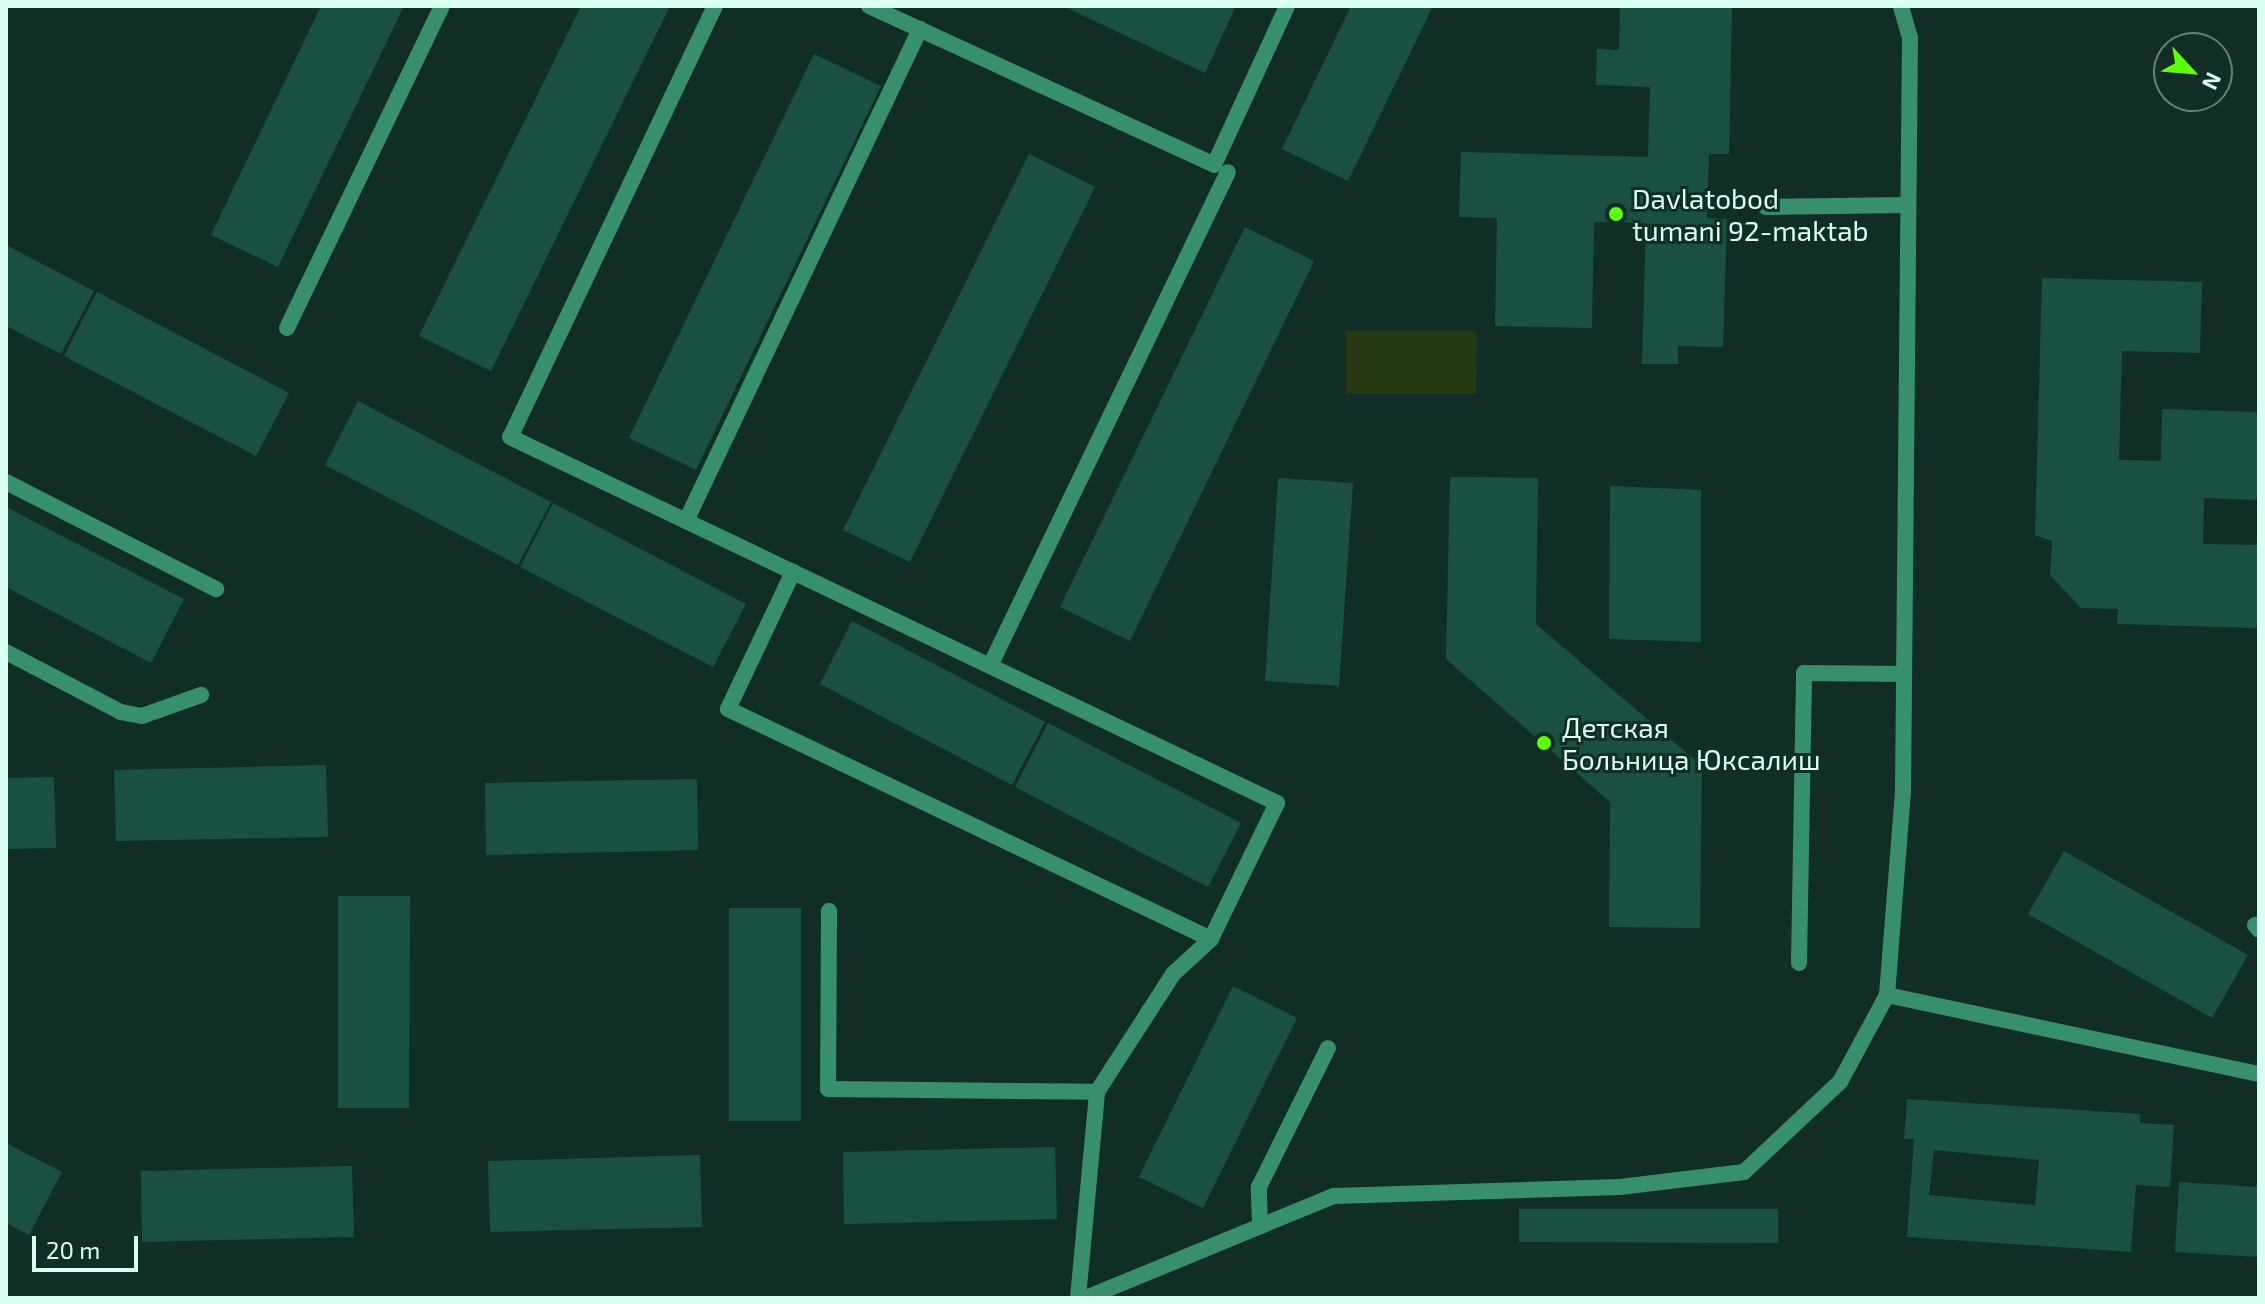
<!DOCTYPE html>
<meta charset="utf-8">
<style>
body{margin:0}
#map{position:relative;width:2265px;height:1304px;overflow:hidden;background:#102e25;font-family:"Exo 2",sans-serif}
div>[style]{position:absolute}
.green>*{inset:0;background:#253812}
.building>*{inset:0;background:#1a5043}
.service>*{height:16px;margin:-8px;padding:0 8px;transform-origin:8px;border-radius:8px;background:#37906b}
.dots>*{width:22px;height:22px;translate:-50% -50%;box-sizing:border-box;border:4px solid #102e25;border-radius:50%}
span{translate:-50% -50%;white-space:nowrap;text-align:center;line-height:1.15;-webkit-text-stroke:6px #102e25;paint-order:stroke}
.poi-label{font-size:28px;color:#dcfff3}
.left{translate:0 -50%;text-align:left}
.frame{position:absolute;inset:0;border:8px solid #dcfff3;pointer-events:none}
.north{position:absolute;left:2153px;top:32px;width:80px;height:80px;box-sizing:border-box;background:#102e25;border:2px solid #628277;border-radius:50%;rotate:116deg;font-size:22px;font-weight:700;line-height:32px;text-align:center;color:#dcfff3}
.north::after{content:'';display:block;margin:auto;width:28px;height:36px;background:#5fff08;clip-path:polygon(50% 0,100% 100%,50% 72%,0 100%)}
.scale{position:absolute;left:32px;top:1236px;width:106px;height:36px;box-sizing:border-box;border:4px solid #dcfff3;border-top:0;padding-left:10px;font-size:24px;line-height:28px;white-space:nowrap;color:#dcfff3;-webkit-text-stroke:6px #102e25;paint-order:stroke}
</style>
<div id="map">
<div class="green">
<div style="clip-path:polygon(1346px 331px,1477px 331px,1476px 394px,1346px 394px)"></div>
</div>
<div class="building">
<div style="clip-path:polygon(321px 6px,404px 6px,278px 267px,211px 235px)"></div>
<div style="clip-path:polygon(581px 6px,670px 6px,491px 371px,419px 336px)"></div>
<div style="clip-path:polygon(1063px 6px,1236px 6px,1205px 73px)"></div>
<div style="clip-path:polygon(1351px 6px,1433px 6px,1348px 181px,1282px 149px)"></div>
<div style="clip-path:polygon(1620px 6px,1732px 6px,1729px 154px,1709px 154px,1707px 218px,1727px 219px,1723px 347px,1678px 346px,1678px 364px,1642px 364px,1646px 223px,1594px 222px,1592px 328px,1495px 326px,1497px 218px,1459px 217px,1461px 152px,1648px 157px,1650px 87px,1596px 85px,1597px 49px,1619px 50px)"></div>
<div style="clip-path:polygon(814px 54px,881px 86px,696px 470px,629px 438px)"></div>
<div style="clip-path:polygon(1029px 154px,1095px 187px,910px 562px,843px 530px)"></div>
<div style="clip-path:polygon(1245px 227px,1314px 261px,1130px 641px,1060px 607px)"></div>
<div style="clip-path:polygon(6px 245px,94px 291px,61px 354px,6px 326px)"></div>
<div style="clip-path:polygon(2042px 278px,2202px 282px,2200px 353px,2122px 351px,2119px 460px,2161px 461px,2162px 409px,2259px 412px,2259px 500px,2204px 498px,2203px 544px,2259px 545px,2259px 628px,2117px 624px,2118px 609px,2081px 608px,2050px 575px,2052px 541px,2035px 535px)"></div>
<div style="clip-path:polygon(97px 292px,289px 393px,256px 456px,64px 356px)"></div>
<div style="clip-path:polygon(358px 401px,551px 502px,518px 565px,325px 465px)"></div>
<div style="clip-path:polygon(1450px 477px,1538px 478px,1536px 624px,1702px 766px,1700px 928px,1609px 927px,1610px 802px,1446px 659px)"></div>
<div style="clip-path:polygon(1278px 478px,1353px 483px,1339px 686px,1265px 681px)"></div>
<div style="clip-path:polygon(1610px 486px,1701px 490px,1701px 642px,1609px 639px)"></div>
<div style="clip-path:polygon(553px 503px,746px 604px,713px 667px,520px 567px)"></div>
<div style="clip-path:polygon(6px 507px,184px 599px,151px 663px,6px 587px)"></div>
<div style="clip-path:polygon(852px 621px,1045px 722px,1012px 785px,820px 684px)"></div>
<div style="clip-path:polygon(1048px 723px,1241px 823px,1208px 887px,1015px 787px)"></div>
<div style="clip-path:polygon(326px 765px,328px 837px,116px 841px,114px 770px)"></div>
<div style="clip-path:polygon(54px 777px,56px 848px,6px 849px,6px 778px)"></div>
<div style="clip-path:polygon(697px 779px,698px 850px,486px 855px,485px 783px)"></div>
<div style="clip-path:polygon(2064px 851px,2248px 955px,2212px 1018px,2028px 914px)"></div>
<div style="clip-path:polygon(338px 896px,410px 896px,409px 1108px,338px 1108px)"></div>
<div style="clip-path:polygon(729px 908px,801px 908px,801px 1121px,729px 1121px)"></div>
<div style="clip-path:polygon(1233px 986px,1297px 1018px,1203px 1208px,1139px 1177px)"></div>
<div style="clip-path:polygon(evenodd,1907px 1099px,2140px 1114px,2140px 1123px,2174px 1125px,2170px 1187px,2136px 1185px,2131px 1252px,1907px 1237px,1914px 1139px,1904px 1139px,1907px 1099px,1934px 1150px,2039px 1160px,2035px 1205px,1929px 1195px,1934px 1150px)"></div>
<div style="clip-path:polygon(6px 1143px,62px 1172px,29px 1235px,6px 1223px)"></div>
<div style="clip-path:polygon(1055px 1147px,1057px 1219px,844px 1224px,843px 1152px)"></div>
<div style="clip-path:polygon(700px 1155px,702px 1227px,490px 1232px,488px 1161px)"></div>
<div style="clip-path:polygon(352px 1166px,354px 1237px,142px 1242px,141px 1171px)"></div>
<div style="clip-path:polygon(2179px 1182px,2259px 1187px,2259px 1257px,2175px 1252px)"></div>
<div style="clip-path:polygon(1519px 1209px,1778px 1209px,1778px 1243px,1519px 1242px)"></div>
</div>
<div class="service">
<div style="left:715px;top:6px;width:477px;rotate:115.4deg"></div>
<div style="left:510px;top:437px;width:850px;rotate:25.51deg"></div>
<div style="left:1277px;top:803px;width:151px;rotate:115.9deg"></div>
<div style="left:1211px;top:939px;width:535px;rotate:-154.54deg"></div>
<div style="left:728px;top:709px;width:152px;rotate:-64.6deg"></div>
<div style="left:869px;top:6px;width:380px;rotate:24.7deg"></div>
<div style="left:1214px;top:165px;width:175px;rotate:-65.3deg"></div>
<div style="left:1766px;top:207px;width:142px;rotate:-0.8deg"></div>
<div style="left:287px;top:328px;width:357px;rotate:-64.3deg"></div>
<div style="left:6px;top:482px;width:236px;rotate:27deg"></div>
<div style="left:686px;top:521px;width:545px;rotate:-64.56deg"></div>
<div style="left:6px;top:652px;width:130px;rotate:27.6deg"></div>
<div style="left:121px;top:712px;width:21px;rotate:11deg"></div>
<div style="left:142px;top:716px;width:63px;rotate:-19.6deg"></div>
<div style="left:990px;top:666px;width:548px;rotate:-64.28deg"></div>
<div style="left:829px;top:911px;width:178px;rotate:90.3deg"></div>
<div style="left:828px;top:1089px;width:269px;rotate:0.6deg"></div>
<div style="left:2255px;top:925px;width:6px;rotate:51deg"></div>
<div style="left:1799px;top:963px;width:290px;rotate:-89deg"></div>
<div style="left:1804px;top:673px;width:100px;rotate:0.6deg"></div>
<div style="left:1887px;top:995px;width:380px;rotate:12deg"></div>
<div style="left:1260px;top:1225px;width:38px;rotate:-92deg"></div>
<div style="left:1259px;top:1187px;width:155px;rotate:-63.6deg"></div>
<div style="left:1078px;top:1298px;width:207px;rotate:-84.7deg"></div>
<div style="left:1097px;top:1092px;width:140px;rotate:-57.2deg"></div>
<div style="left:1173px;top:974px;width:52px;rotate:-42.6deg"></div>
<div style="left:1086px;top:1298px;width:268px;rotate:-22.4deg"></div>
<div style="left:1334px;top:1196px;width:286px;rotate:-1.8deg"></div>
<div style="left:1620px;top:1187px;width:125px;rotate:-6.9deg"></div>
<div style="left:1744px;top:1172px;width:132px;rotate:-43.2deg"></div>
<div style="left:1840px;top:1082px;width:99px;rotate:-61.6deg"></div>
<div style="left:1887px;top:995px;width:203px;rotate:-85.5deg"></div>
<div style="left:1903px;top:793px;width:755px;rotate:-89.47deg"></div>
<div style="left:1910px;top:38px;width:33px;rotate:-106deg"></div>
</div>
<div class="dots">
<div style="left:1616px;top:214px;background:#5fff08"></div>
<div style="left:1544px;top:743px;background:#5fff08"></div>
</div>
<div class="poi-label">
<span class="left" style="left:1632px;top:214px">Davlatobod<br>tumani 92-maktab</span>
<span class="left" style="left:1562px;top:743px">Детская<br>Больница Юксалиш</span>
</div>
<div class="frame"></div>
<div class="north">N</div>
<div class="scale">20 m</div>
</div>
